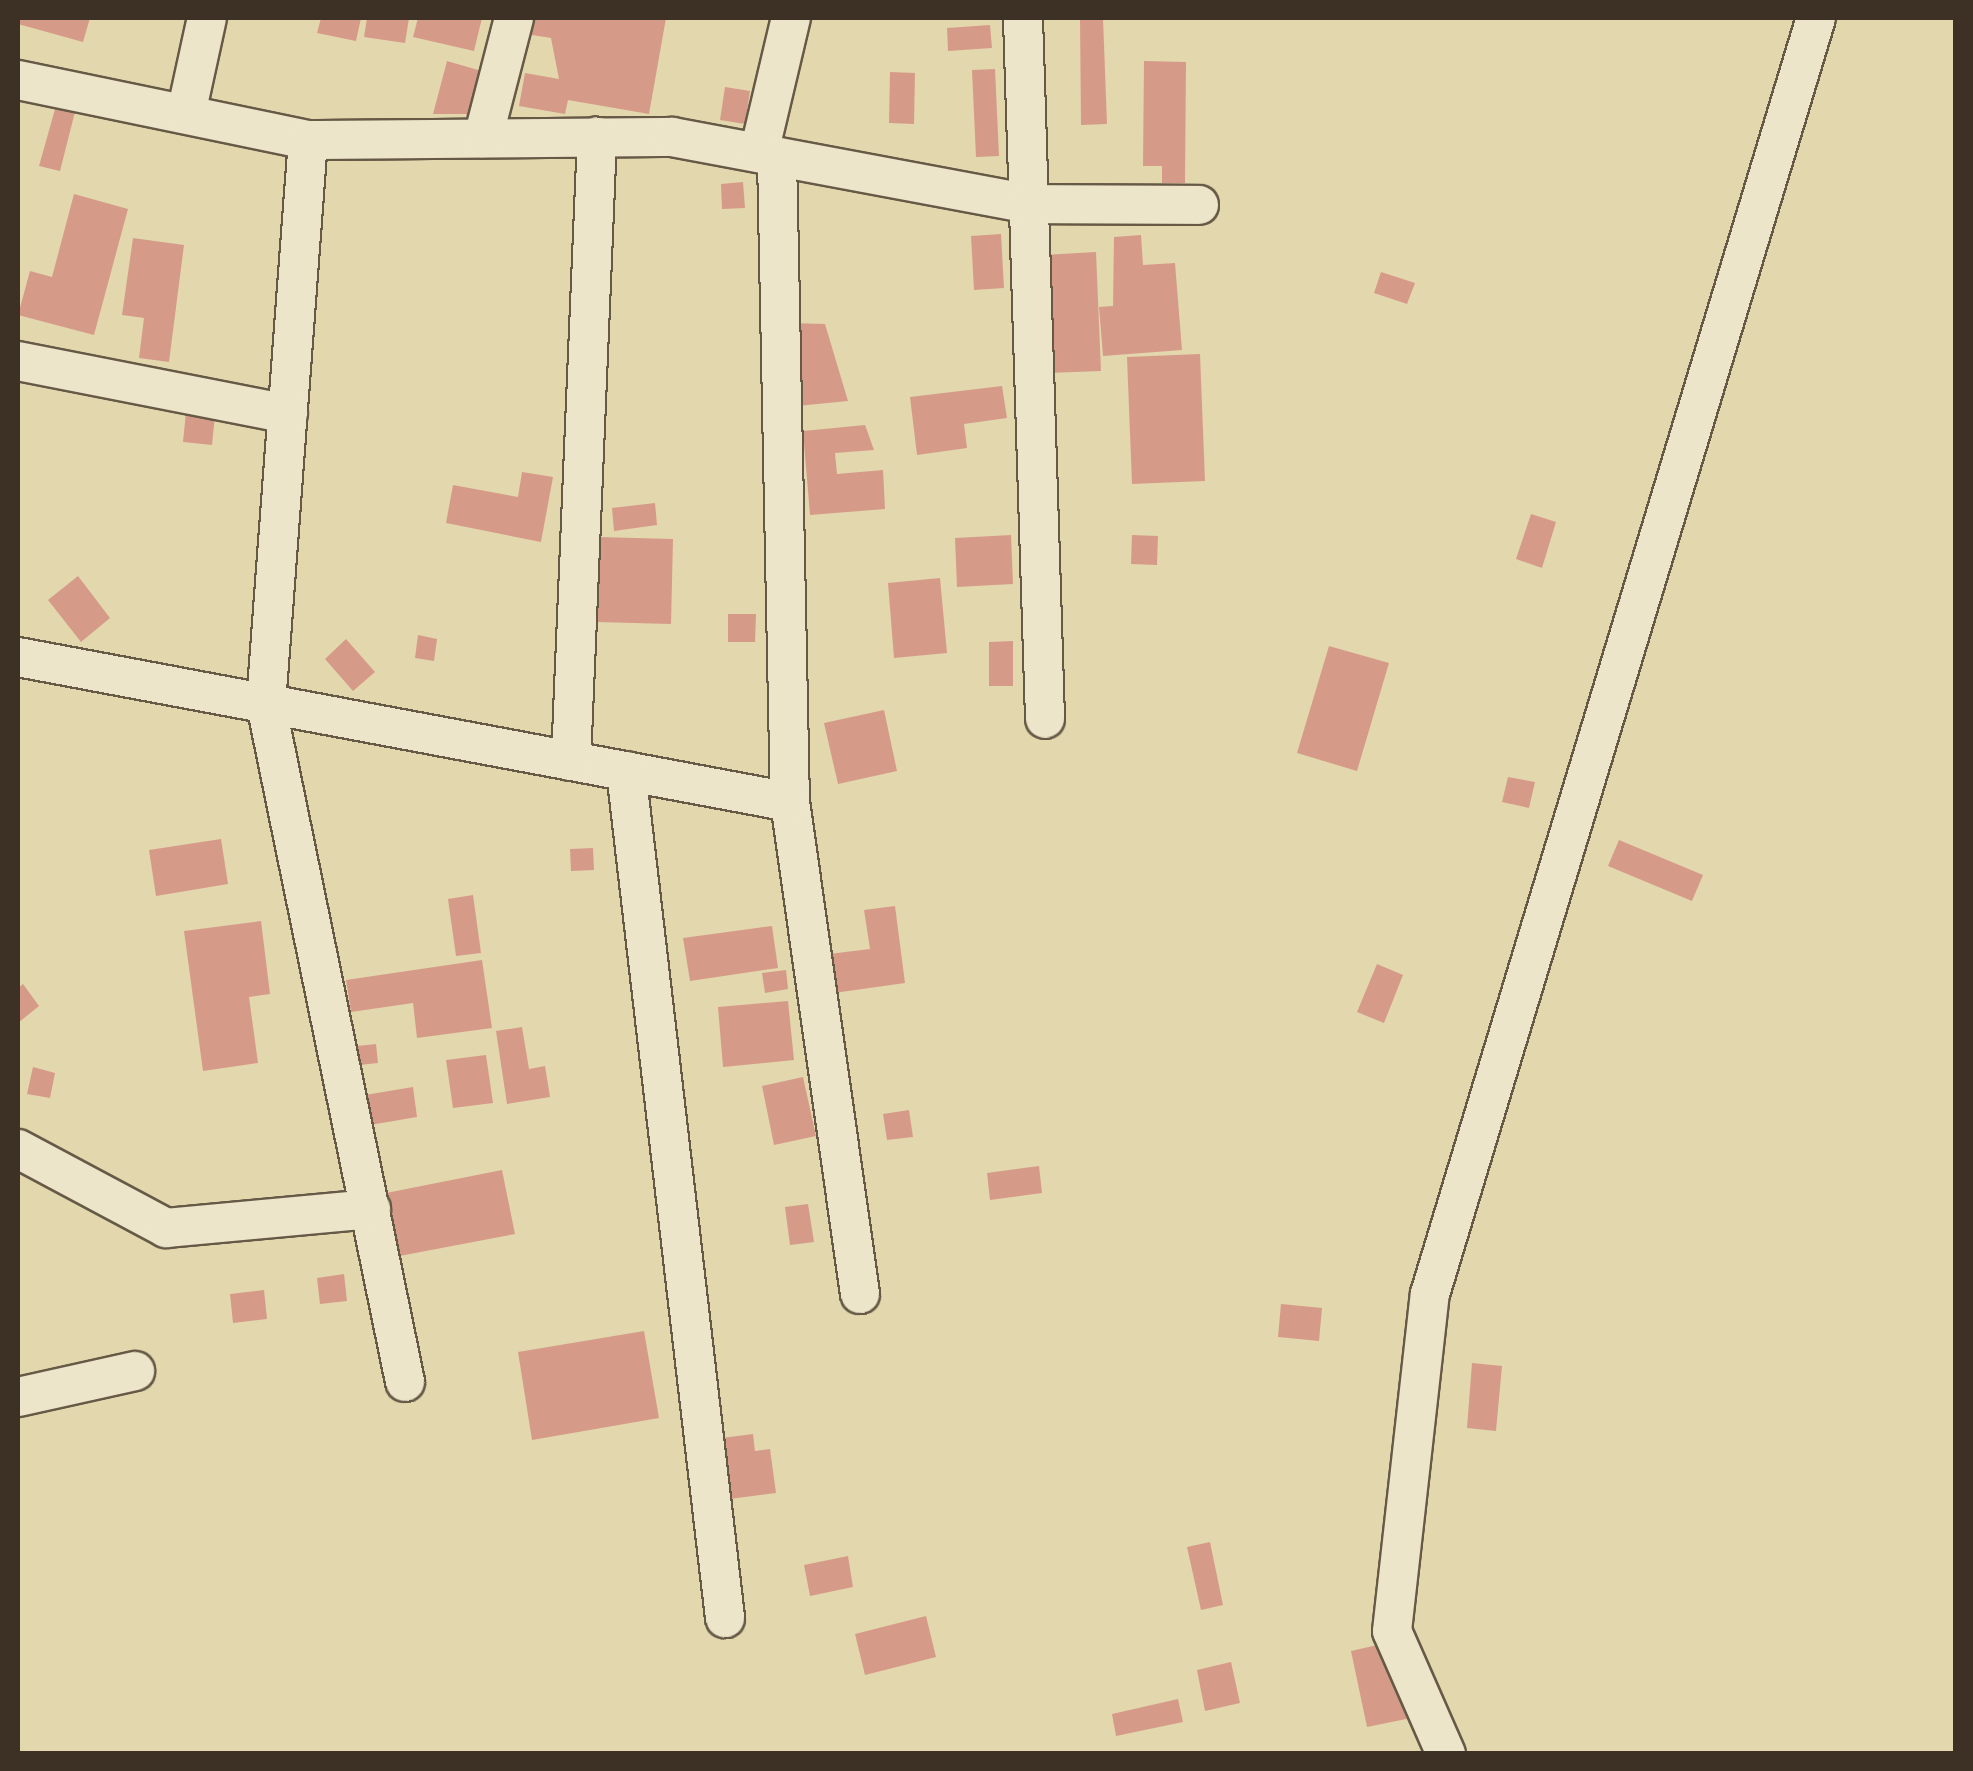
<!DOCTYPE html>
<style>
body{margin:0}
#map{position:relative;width:1973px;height:1771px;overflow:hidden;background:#e3d7ae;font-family:"Gentium Book Plus",serif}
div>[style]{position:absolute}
.building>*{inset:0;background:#d69b88}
.roads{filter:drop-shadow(2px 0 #665a47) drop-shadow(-2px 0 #665a47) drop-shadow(0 2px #665a47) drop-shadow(0 -2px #665a47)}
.minor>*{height:38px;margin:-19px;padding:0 19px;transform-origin:19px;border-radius:19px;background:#ede5ca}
span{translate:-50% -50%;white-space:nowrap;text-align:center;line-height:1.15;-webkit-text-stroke:10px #ede5ca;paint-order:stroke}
.frame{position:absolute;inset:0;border:20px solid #3d3025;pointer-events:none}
</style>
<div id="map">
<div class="building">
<div style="clip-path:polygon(18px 18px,90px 18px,83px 42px,18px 24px)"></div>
<div style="clip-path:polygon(321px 18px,361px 18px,356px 41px,317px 33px)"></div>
<div style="clip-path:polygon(367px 18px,409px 18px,405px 43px,364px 37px)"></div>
<div style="clip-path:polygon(418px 18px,482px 18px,474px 51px,413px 37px)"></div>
<div style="clip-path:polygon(529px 18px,666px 18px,649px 114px,568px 100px,565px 114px,519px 106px,525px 73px,559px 79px,551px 38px,526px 34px)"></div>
<div style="clip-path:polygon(1080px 18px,1103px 18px,1107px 124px,1081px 125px)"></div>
<div style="clip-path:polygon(990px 25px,992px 48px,948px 51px,947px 28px)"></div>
<div style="clip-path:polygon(447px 61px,485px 72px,470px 124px,466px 114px,433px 114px)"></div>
<div style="clip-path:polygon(1144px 61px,1186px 62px,1185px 183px,1162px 183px,1162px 166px,1143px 166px)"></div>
<div style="clip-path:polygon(995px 69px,999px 156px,976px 157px,972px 70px)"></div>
<div style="clip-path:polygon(890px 72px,915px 73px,914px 124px,889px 123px)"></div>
<div style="clip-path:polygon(725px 87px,750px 91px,745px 124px,720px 120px)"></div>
<div style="clip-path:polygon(59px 95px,78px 100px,60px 171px,39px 166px)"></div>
<div style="clip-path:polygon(743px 182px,745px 208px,722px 209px,721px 184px)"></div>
<div style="clip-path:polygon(74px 194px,128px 209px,94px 335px,18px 315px,30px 271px,52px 277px)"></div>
<div style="clip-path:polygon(1001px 234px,1004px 288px,974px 290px,971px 236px)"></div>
<div style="clip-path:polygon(1141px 235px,1143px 265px,1175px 263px,1182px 350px,1103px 356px,1099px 307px,1113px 306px,1114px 237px)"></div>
<div style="clip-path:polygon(133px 238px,184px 245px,169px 362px,139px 358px,144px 318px,122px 315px)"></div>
<div style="clip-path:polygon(1096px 252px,1101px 371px,1048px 373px,1043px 255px)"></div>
<div style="clip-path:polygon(1381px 272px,1415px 283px,1407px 304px,1374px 293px)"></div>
<div style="clip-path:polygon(791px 323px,825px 324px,848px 401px,797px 406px)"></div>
<div style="clip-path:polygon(1200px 354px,1205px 481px,1132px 484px,1127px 357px)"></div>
<div style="clip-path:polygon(1002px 386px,1007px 418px,964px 424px,967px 448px,917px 455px,910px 397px)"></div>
<div style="clip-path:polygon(186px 412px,215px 415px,212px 445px,183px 442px)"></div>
<div style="clip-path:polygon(865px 425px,874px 450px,835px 453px,837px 474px,883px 470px,885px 509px,810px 515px,803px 431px)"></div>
<div style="clip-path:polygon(522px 472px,553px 477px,541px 542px,446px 523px,453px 485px,518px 497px)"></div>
<div style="clip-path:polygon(655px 503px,657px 525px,614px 531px,612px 508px)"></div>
<div style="clip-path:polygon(1531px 514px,1556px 522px,1542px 568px,1516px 559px)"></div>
<div style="clip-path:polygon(1011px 535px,1013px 584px,957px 587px,955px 538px)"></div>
<div style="clip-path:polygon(1132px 535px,1158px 536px,1157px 565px,1131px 564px)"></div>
<div style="clip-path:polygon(598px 537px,673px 539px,671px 624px,596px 622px)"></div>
<div style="clip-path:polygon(78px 576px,110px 618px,81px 642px,48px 600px)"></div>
<div style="clip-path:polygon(940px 578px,947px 653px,894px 658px,888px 583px)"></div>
<div style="clip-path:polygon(728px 614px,756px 614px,755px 642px,728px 642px)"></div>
<div style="clip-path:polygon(418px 635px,437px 639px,434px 661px,415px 658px)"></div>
<div style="clip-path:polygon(346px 639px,375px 672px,353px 691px,325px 659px)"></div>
<div style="clip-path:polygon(1013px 641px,1013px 686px,989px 686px,989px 642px)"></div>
<div style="clip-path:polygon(1329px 646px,1389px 663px,1357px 771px,1297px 753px)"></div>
<div style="clip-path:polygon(884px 710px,897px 771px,838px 784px,824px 723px)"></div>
<div style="clip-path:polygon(1508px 777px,1535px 782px,1529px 808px,1502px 802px)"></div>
<div style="clip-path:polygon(221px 839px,228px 884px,156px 896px,149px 850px)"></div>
<div style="clip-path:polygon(1619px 840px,1703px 875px,1692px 901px,1608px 866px)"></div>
<div style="clip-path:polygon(593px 848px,594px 870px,571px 871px,570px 849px)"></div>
<div style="clip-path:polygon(473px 895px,481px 953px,456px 956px,448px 899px)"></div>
<div style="clip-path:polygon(895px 906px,905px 983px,834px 993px,829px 954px,870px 949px,864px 910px)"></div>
<div style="clip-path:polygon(261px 921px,270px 994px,249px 997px,258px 1063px,203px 1071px,184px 931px)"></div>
<div style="clip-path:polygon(772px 926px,778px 968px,690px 981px,683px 938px)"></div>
<div style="clip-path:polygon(482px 960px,492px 1028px,417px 1038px,413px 1003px,351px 1012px,346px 980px)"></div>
<div style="clip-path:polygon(1377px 964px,1403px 975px,1384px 1023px,1357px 1012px)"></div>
<div style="clip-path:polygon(786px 970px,788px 989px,765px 993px,762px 973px)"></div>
<div style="clip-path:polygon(23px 984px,39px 1006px,18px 1023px,18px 988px)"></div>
<div style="clip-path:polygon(788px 1001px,794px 1060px,723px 1067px,718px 1007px)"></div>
<div style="clip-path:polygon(522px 1027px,529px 1069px,545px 1066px,550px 1097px,507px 1104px,496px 1031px)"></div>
<div style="clip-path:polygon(376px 1044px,378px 1063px,359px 1065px,357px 1046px)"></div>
<div style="clip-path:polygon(486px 1055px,493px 1103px,453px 1108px,446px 1060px)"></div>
<div style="clip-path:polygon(33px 1067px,55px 1073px,50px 1098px,27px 1094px)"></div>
<div style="clip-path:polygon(803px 1077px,816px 1136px,774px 1145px,762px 1086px)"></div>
<div style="clip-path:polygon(413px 1087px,417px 1117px,370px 1125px,365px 1095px)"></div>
<div style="clip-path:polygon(909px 1110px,913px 1137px,887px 1140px,883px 1114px)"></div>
<div style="clip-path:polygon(1039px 1166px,1042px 1193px,990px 1200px,987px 1173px)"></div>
<div style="clip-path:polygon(502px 1170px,515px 1234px,389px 1258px,376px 1195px)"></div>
<div style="clip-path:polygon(808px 1204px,814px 1242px,790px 1245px,785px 1207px)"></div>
<div style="clip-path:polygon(344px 1274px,347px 1301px,320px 1304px,317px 1278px)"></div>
<div style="clip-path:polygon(264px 1290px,267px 1319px,233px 1323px,230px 1294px)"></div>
<div style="clip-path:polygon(1281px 1304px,1322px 1308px,1319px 1341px,1278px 1337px)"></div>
<div style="clip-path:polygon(644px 1331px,659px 1418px,532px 1440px,518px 1352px)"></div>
<div style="clip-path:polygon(1472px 1363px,1502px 1366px,1496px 1431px,1467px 1428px)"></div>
<div style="clip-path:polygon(753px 1434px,755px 1451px,770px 1449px,776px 1493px,722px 1500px,714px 1439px)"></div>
<div style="clip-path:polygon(1210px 1542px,1223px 1605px,1201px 1610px,1187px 1547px)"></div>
<div style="clip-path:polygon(848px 1556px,853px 1587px,810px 1596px,804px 1565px)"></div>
<div style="clip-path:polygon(926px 1616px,936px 1657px,865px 1675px,855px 1634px)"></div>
<div style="clip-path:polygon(1395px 1641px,1411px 1718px,1367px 1727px,1351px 1651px)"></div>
<div style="clip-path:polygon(1231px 1662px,1240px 1703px,1205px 1711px,1197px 1670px)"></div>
<div style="clip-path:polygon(1178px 1699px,1183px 1722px,1116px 1736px,1112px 1714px)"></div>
</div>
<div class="roads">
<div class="minor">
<div style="left:1023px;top:18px;width:701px;rotate:88.2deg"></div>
<div style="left:18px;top:80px;width:296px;rotate:11.7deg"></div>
<div style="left:308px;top:140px;width:364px;rotate:-0.5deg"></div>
<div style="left:672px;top:137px;width:363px;rotate:10.6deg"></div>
<div style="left:1029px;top:204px;width:170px;rotate:0.3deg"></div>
<div style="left:186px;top:114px;width:98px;rotate:-77.7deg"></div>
<div style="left:483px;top:138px;width:124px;rotate:-75.5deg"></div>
<div style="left:308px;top:140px;width:566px;rotate:94.26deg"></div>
<div style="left:266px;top:704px;width:692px;rotate:78.41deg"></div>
<div style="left:759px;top:153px;width:139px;rotate:-76.7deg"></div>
<div style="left:777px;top:157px;width:645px;rotate:88.85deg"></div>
<div style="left:790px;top:802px;width:497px;rotate:81.9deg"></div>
<div style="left:18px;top:361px;width:275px;rotate:11.1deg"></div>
<div style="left:18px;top:657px;width:785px;rotate:10.64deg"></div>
<div style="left:571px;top:761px;width:625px;rotate:-87.61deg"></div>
<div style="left:626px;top:771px;width:853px;rotate:83.33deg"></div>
<div style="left:18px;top:1149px;width:168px;rotate:28.1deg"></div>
<div style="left:166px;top:1228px;width:206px;rotate:-5.3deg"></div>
<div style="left:18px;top:1397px;width:120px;rotate:-12.5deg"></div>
<div style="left:1446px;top:1754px;width:134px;rotate:-113.7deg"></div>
<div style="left:1392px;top:1631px;width:339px;rotate:-83.6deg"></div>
<div style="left:1430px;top:1294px;width:1333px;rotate:-73.17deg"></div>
</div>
</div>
<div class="frame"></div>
</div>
